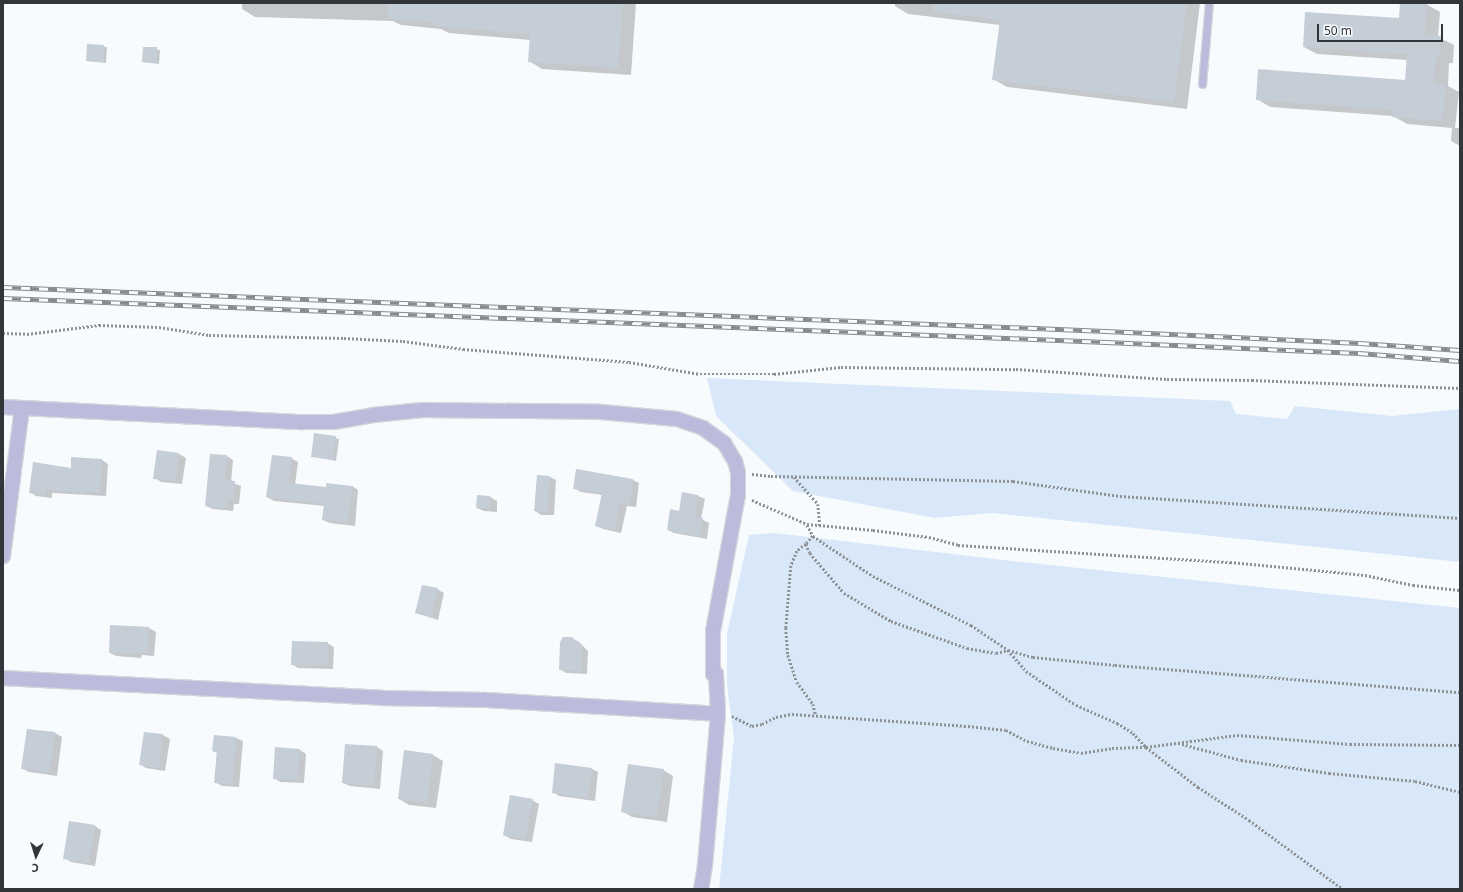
<!DOCTYPE html>
<meta charset="utf-8">
<style>
body{margin:0}
#map{position:relative;width:1463px;height:892px;overflow:hidden;background:#f7fbfe;font-family:"Noto Sans",sans-serif}
div>[style]{position:absolute}
.green>*{inset:0;background:#d8e8f9}
.shadow>*{inset:0;background:#0003}
.building>*{inset:0;background:#c5cdd6}
.path>*{height:2.5px;margin-top:-1.25px;transform-origin:0;background:repeating-linear-gradient(90deg,#8e9295 0 2px,transparent 0 4px)}
.roads{filter:drop-shadow(1px 0 #d4d7db) drop-shadow(-1px 0 #d4d7db) drop-shadow(0 1px #d4d7db) drop-shadow(0 -1px #d4d7db)}
.lane>*{height:7px;margin:-3.5px;padding:0 3.5px;transform-origin:3.5px;border-radius:3.5px;background:#bdbbdb}
.street>*{height:14px;margin:-7px;padding:0 7px;transform-origin:7px;border-radius:7px;background:#bdbbdb}
.rail>*{height:4.5px;margin-top:-2.25px;transform-origin:0;background:repeating-linear-gradient(90deg,#f7fbfe 0 9px,#868a8d 0 18px);box-sizing:border-box;border-block:1px solid #868a8d}
span{translate:-50% -50%;white-space:nowrap;text-align:center;line-height:1.15;-webkit-text-stroke:3px #f7fbfe;paint-order:stroke}
.frame{position:absolute;inset:0;border:4px solid #323539;pointer-events:none}
.north{position:absolute;left:16px;top:836px;width:40px;height:40px;-webkit-text-stroke:3px #f7fbfe;paint-order:stroke;rotate:184deg;font-size:11px;font-weight:700;line-height:16px;text-align:center;color:#323539}
.north::after{content:'';display:block;margin:auto;width:14px;height:18px;background:#323539;clip-path:polygon(50% 0,100% 100%,50% 72%,0 100%)}
.scale{position:absolute;left:1317px;top:24px;width:126px;height:18px;box-sizing:border-box;border:2px solid #323539;border-top:0;padding-left:5px;font-size:12px;line-height:14px;white-space:nowrap;color:#323539;-webkit-text-stroke:3px #f7fbfe;paint-order:stroke}
</style>
<div id="map">
<div class="green">
<div style="clip-path:polygon(707px 378px,1230px 401px,1236px 414px,1287px 419px,1295px 406px,1392px 416px,1460px 409px,1460px 562px,992px 513px,935px 518px,793px 491px,716px 416px)"></div>
<div style="clip-path:polygon(775px 533px,1021px 562px,1460px 608px,1460px 889px,719px 889px,734px 737px,727px 686px,727px 634px,749px 535px)"></div>
</div>
<div class="shadow">
<div style="clip-path:polygon(242px 3px,636px 3px,631px 75px,542px 69px,529px 61px,530px 40px,449px 33px,441px 29px,401px 25px,393px 21px,255px 17px,242px 9px)"></div>
<div style="clip-path:polygon(895px 3px,1200px 3px,1187px 109px,1007px 87px,993px 79px,1000px 25px,908px 14px,895px 6px)"></div>
<div style="clip-path:polygon(1401px 3px,1426px 4px,1440px 12px,1438px 37px,1454px 45px,1453px 63px,1449px 63px,1448px 86px,1459px 92px,1455px 128px,1460px 128px,1460px 146px,1451px 141px,1452px 128px,1407px 124px,1393px 116px,1270px 107px,1257px 99px,1406px 81px,1407px 60px,1317px 54px,1304px 47px,1400px 19px)"></div>
<div style="clip-path:polygon(88px 45px,107px 47px,106px 63px,87px 61px)"></div>
<div style="clip-path:polygon(144px 48px,160px 50px,159px 64px,143px 62px)"></div>
<div style="clip-path:polygon(315px 434px,339px 439px,336px 461px,312px 456px)"></div>
<div style="clip-path:polygon(158px 451px,179px 454px,186px 458px,182px 484px,161px 482px,155px 478px)"></div>
<div style="clip-path:polygon(227px 456px,233px 460px,231px 482px,241px 486px,239px 504px,234px 504px,233px 511px,213px 509px,206px 506px)"></div>
<div style="clip-path:polygon(291px 458px,298px 462px,295px 485px,327px 489px,352px 486px,358px 490px,355px 526px,330px 523px,323px 520px,325px 506px,274px 501px,267px 497px)"></div>
<div style="clip-path:polygon(102px 460px,108px 464px,106px 496px,52px 493px,52px 498px,36px 496px,30px 492px,72px 469px)"></div>
<div style="clip-path:polygon(550px 477px,556px 480px,554px 515px,541px 515px,535px 511px)"></div>
<div style="clip-path:polygon(633px 480px,639px 483px,636px 507px,627px 506px,621px 533px,603px 529px,596px 526px,602px 495px,581px 492px,574px 488px)"></div>
<div style="clip-path:polygon(683px 493px,698px 496px,705px 499px,701px 519px,709px 523px,707px 539px,674px 533px,668px 530px,680px 512px)"></div>
<div style="clip-path:polygon(478px 497px,490px 497px,497px 501px,497px 512px,484px 511px,477px 508px)"></div>
<div style="clip-path:polygon(437px 589px,444px 593px,438px 620px,416px 613px)"></div>
<div style="clip-path:polygon(111px 626px,149px 628px,156px 632px,154px 656px,142px 655px,141px 658px,116px 656px,110px 653px)"></div>
<div style="clip-path:polygon(572px 638px,579px 642px,588px 651px,587px 674px,566px 673px,560px 669px)"></div>
<div style="clip-path:polygon(327px 643px,334px 647px,333px 669px,298px 668px,292px 664px)"></div>
<div style="clip-path:polygon(27px 730px,55px 733px,62px 737px,57px 776px,29px 772px,22px 768px)"></div>
<div style="clip-path:polygon(145px 733px,163px 735px,170px 739px,165px 771px,146px 768px,140px 764px)"></div>
<div style="clip-path:polygon(215px 736px,236px 738px,243px 741px,239px 787px,222px 786px,215px 782px,217px 753px,213px 751px)"></div>
<div style="clip-path:polygon(377px 747px,383px 751px,380px 789px,350px 786px,343px 783px)"></div>
<div style="clip-path:polygon(300px 750px,306px 754px,304px 783px,280px 782px,274px 778px)"></div>
<div style="clip-path:polygon(405px 752px,433px 755px,443px 761px,436px 808px,409px 805px,399px 799px)"></div>
<div style="clip-path:polygon(556px 764px,592px 769px,598px 772px,595px 801px,559px 796px,553px 792px)"></div>
<div style="clip-path:polygon(663px 770px,673px 776px,667px 822px,632px 817px,622px 811px)"></div>
<div style="clip-path:polygon(532px 800px,539px 804px,532px 842px,511px 839px,504px 835px)"></div>
<div style="clip-path:polygon(95px 826px,101px 830px,95px 866px,71px 862px,65px 858px)"></div>
</div>
<div class="building">
<div style="clip-path:polygon(388px 3px,623px 3px,618px 68px,528px 62px,530px 34px,435px 26px,435px 22px,387px 19px)"></div>
<div style="clip-path:polygon(934px 3px,1187px 3px,1174px 102px,992px 80px,1000px 20px,933px 12px)"></div>
<div style="clip-path:polygon(1400px 3px,1427px 3px,1425px 35px,1441px 36px,1440px 56px,1436px 56px,1434px 83px,1446px 84px,1442px 121px,1392px 117px,1393px 110px,1256px 100px,1258px 69px,1405px 80px,1407px 54px,1303px 47px,1305px 12px,1399px 18px)"></div>
<div style="clip-path:polygon(87px 44px,104px 45px,104px 62px,86px 61px)"></div>
<div style="clip-path:polygon(143px 47px,157px 47px,157px 63px,142px 62px)"></div>
<div style="clip-path:polygon(314px 433px,336px 436px,333px 460px,311px 457px)"></div>
<div style="clip-path:polygon(157px 450px,179px 453px,176px 481px,153px 479px)"></div>
<div style="clip-path:polygon(210px 454px,227px 455px,225px 480px,235px 481px,233px 501px,227px 501px,227px 508px,205px 506px)"></div>
<div style="clip-path:polygon(272px 455px,292px 457px,289px 483px,326px 487px,326px 483px,352px 486px,348px 523px,322px 520px,324px 504px,266px 497px)"></div>
<div style="clip-path:polygon(71px 457px,102px 459px,100px 493px,46px 490px,45px 495px,29px 493px,33px 462px,71px 468px)"></div>
<div style="clip-path:polygon(576px 469px,633px 479px,630px 504px,620px 503px,614px 530px,595px 526px,602px 493px,573px 489px)"></div>
<div style="clip-path:polygon(537px 475px,550px 476px,547px 512px,534px 511px)"></div>
<div style="clip-path:polygon(682px 492px,698px 495px,695px 516px,703px 518px,700px 536px,667px 530px,670px 509px,679px 511px)"></div>
<div style="clip-path:polygon(477px 495px,490px 496px,490px 509px,476px 508px)"></div>
<div style="clip-path:polygon(422px 585px,438px 588px,431px 617px,415px 613px)"></div>
<div style="clip-path:polygon(110px 625px,149px 627px,148px 653px,135px 652px,135px 654px,109px 653px)"></div>
<div style="clip-path:polygon(563px 637px,572px 637px,582px 647px,581px 671px,559px 670px,560px 642px)"></div>
<div style="clip-path:polygon(292px 641px,328px 642px,327px 666px,291px 665px)"></div>
<div style="clip-path:polygon(27px 729px,55px 732px,50px 772px,21px 769px)"></div>
<div style="clip-path:polygon(144px 732px,163px 734px,159px 768px,139px 765px)"></div>
<div style="clip-path:polygon(214px 735px,236px 737px,233px 784px,214px 783px,217px 752px,212px 751px)"></div>
<div style="clip-path:polygon(345px 744px,377px 746px,374px 786px,342px 783px)"></div>
<div style="clip-path:polygon(275px 747px,300px 749px,298px 780px,273px 779px)"></div>
<div style="clip-path:polygon(404px 750px,433px 754px,427px 803px,398px 799px)"></div>
<div style="clip-path:polygon(555px 763px,592px 768px,588px 798px,552px 793px)"></div>
<div style="clip-path:polygon(628px 764px,664px 769px,657px 817px,621px 812px)"></div>
<div style="clip-path:polygon(510px 795px,533px 799px,525px 839px,503px 835px)"></div>
<div style="clip-path:polygon(69px 821px,95px 825px,89px 863px,63px 859px)"></div>
</div>
<div class="path">
<div style="left:3px;top:333px;width:24px;rotate:2deg"></div>
<div style="left:27px;top:334px;width:73px;rotate:-7.1deg"></div>
<div style="left:99px;top:325px;width:60px;rotate:1.9deg"></div>
<div style="left:159px;top:327px;width:51px;rotate:9.1deg"></div>
<div style="left:209px;top:335px;width:135px;rotate:1.3deg"></div>
<div style="left:344px;top:338px;width:59px;rotate:2.9deg"></div>
<div style="left:403px;top:341px;width:61px;rotate:7.6deg"></div>
<div style="left:463px;top:349px;width:167px;rotate:4.5deg"></div>
<div style="left:629px;top:362px;width:72px;rotate:9.6deg"></div>
<div style="left:700px;top:374px;width:74px"></div>
<div style="left:774px;top:374px;width:67px;rotate:-6deg"></div>
<div style="left:841px;top:367px;width:175px;rotate:0.7deg"></div>
<div style="left:1016px;top:369px;width:151px;rotate:3.8deg"></div>
<div style="left:1167px;top:379px;width:85px;rotate:0.7deg"></div>
<div style="left:1252px;top:380px;width:208px;rotate:2.2deg"></div>
<div style="left:752px;top:474px;width:19px;rotate:6deg"></div>
<div style="left:771px;top:476px;width:242px;rotate:1.2deg"></div>
<div style="left:1013px;top:481px;width:108px;rotate:8deg"></div>
<div style="left:1120px;top:496px;width:341px;rotate:3.7deg"></div>
<div style="left:794px;top:477px;width:36px;rotate:48deg"></div>
<div style="left:818px;top:504px;width:22px;rotate:85deg"></div>
<div style="left:752px;top:500px;width:60px;rotate:23.6deg"></div>
<div style="left:807px;top:524px;width:66px;rotate:5.2deg"></div>
<div style="left:873px;top:530px;width:56px;rotate:7.1deg"></div>
<div style="left:929px;top:537px;width:30px;rotate:15deg"></div>
<div style="left:958px;top:545px;width:273px;rotate:3.6deg"></div>
<div style="left:1230px;top:562px;width:136px;rotate:5.5deg"></div>
<div style="left:1365px;top:575px;width:49px;rotate:11.8deg"></div>
<div style="left:1413px;top:585px;width:47px;rotate:6.1deg"></div>
<div style="left:807px;top:525px;width:13px;rotate:61deg"></div>
<div style="left:813px;top:536px;width:72px;rotate:33.7deg"></div>
<div style="left:873px;top:576px;width:110px;rotate:26.6deg"></div>
<div style="left:971px;top:625px;width:45px;rotate:34deg"></div>
<div style="left:1008px;top:650px;width:28px;rotate:49deg"></div>
<div style="left:1026px;top:671px;width:60px;rotate:34.2deg"></div>
<div style="left:1076px;top:705px;width:45px;rotate:23.7deg"></div>
<div style="left:1117px;top:723px;width:19px;rotate:32deg"></div>
<div style="left:1133px;top:733px;width:19px;rotate:47deg"></div>
<div style="left:1146px;top:747px;width:66px;rotate:37.6deg"></div>
<div style="left:1198px;top:787px;width:61px;rotate:32.9deg"></div>
<div style="left:1249px;top:820px;width:117px;rotate:36.3deg"></div>
<div style="left:813px;top:536px;width:11px;rotate:131deg"></div>
<div style="left:806px;top:544px;width:10px;rotate:66deg"></div>
<div style="left:810px;top:553px;width:52px;rotate:49.6deg"></div>
<div style="left:844px;top:593px;width:55px;rotate:30.8deg"></div>
<div style="left:891px;top:621px;width:81px;rotate:19.6deg"></div>
<div style="left:967px;top:648px;width:29px;rotate:10deg"></div>
<div style="left:996px;top:653px;width:12px;rotate:-14deg"></div>
<div style="left:1008px;top:650px;width:26px;rotate:16deg"></div>
<div style="left:1033px;top:657px;width:82px;rotate:5.6deg"></div>
<div style="left:1115px;top:665px;width:346px;rotate:4.5deg"></div>
<div style="left:806px;top:544px;width:11px;rotate:142deg"></div>
<div style="left:797px;top:551px;width:16px;rotate:112deg"></div>
<div style="left:791px;top:566px;width:62px;rotate:94.6deg"></div>
<div style="left:786px;top:628px;width:27px;rotate:86deg"></div>
<div style="left:788px;top:655px;width:28px;rotate:72deg"></div>
<div style="left:797px;top:682px;width:27px;rotate:54deg"></div>
<div style="left:813px;top:704px;width:12px;rotate:76deg"></div>
<div style="left:732px;top:716px;width:22px;rotate:27deg"></div>
<div style="left:752px;top:726px;width:10px;rotate:-11deg"></div>
<div style="left:762px;top:724px;width:16px;rotate:-27deg"></div>
<div style="left:776px;top:717px;width:16px;rotate:-11deg"></div>
<div style="left:792px;top:714px;width:176px;rotate:3.9deg"></div>
<div style="left:968px;top:726px;width:38px;rotate:6deg"></div>
<div style="left:1006px;top:730px;width:24px;rotate:28deg"></div>
<div style="left:1027px;top:741px;width:27px;rotate:15deg"></div>
<div style="left:1053px;top:748px;width:28px;rotate:10deg"></div>
<div style="left:1081px;top:753px;width:31px;rotate:-9deg"></div>
<div style="left:1112px;top:748px;width:34px;rotate:-2deg"></div>
<div style="left:1146px;top:747px;width:92px;rotate:-7.5deg"></div>
<div style="left:1237px;top:735px;width:113px;rotate:4.6deg"></div>
<div style="left:1350px;top:744px;width:110px;rotate:0.5deg"></div>
<div style="left:1178px;top:743px;width:65px;rotate:15.1deg"></div>
<div style="left:1241px;top:760px;width:89px;rotate:8.4deg"></div>
<div style="left:1329px;top:773px;width:86px;rotate:5.3deg"></div>
<div style="left:1415px;top:781px;width:46px;rotate:13.7deg"></div>
</div>
<div class="roads">
<div class="lane">
<div style="left:1202px;top:84px;width:81px;rotate:-85.1deg"></div>
</div>
<div class="street">
<div style="left:3px;top:407px;width:300px;rotate:2.9deg"></div>
<div style="left:303px;top:422px;width:31px"></div>
<div style="left:334px;top:422px;width:40px;rotate:-10deg"></div>
<div style="left:373px;top:415px;width:50px;rotate:-5.7deg"></div>
<div style="left:423px;top:410px;width:178px;rotate:0.6deg"></div>
<div style="left:601px;top:412px;width:76px;rotate:5.3deg"></div>
<div style="left:677px;top:419px;width:28px;rotate:19deg"></div>
<div style="left:703px;top:428px;width:26px;rotate:36deg"></div>
<div style="left:724px;top:443px;width:21px;rotate:59deg"></div>
<div style="left:735px;top:461px;width:11px;rotate:75deg"></div>
<div style="left:738px;top:472px;width:23px;rotate:90deg"></div>
<div style="left:738px;top:495px;width:138px;rotate:100.4deg"></div>
<div style="left:713px;top:631px;width:43px;rotate:90deg"></div>
<div style="left:713px;top:674px;width:3px"></div>
<div style="left:716px;top:674px;width:40px;rotate:87.1deg"></div>
<div style="left:718px;top:714px;width:152px;rotate:94.9deg"></div>
<div style="left:705px;top:865px;width:24px;rotate:99deg"></div>
<div style="left:3px;top:556px;width:149px;rotate:-82.7deg"></div>
<div style="left:3px;top:678px;width:379px;rotate:3deg"></div>
<div style="left:381px;top:698px;width:104px;rotate:1.1deg"></div>
<div style="left:485px;top:700px;width:233px;rotate:3.4deg"></div>
</div>
</div>
<div class="rail">
<div style="left:3px;top:287px;width:1104px;rotate:2.28deg"></div>
<div style="left:1106px;top:331px;width:254px;rotate:2.7deg"></div>
<div style="left:1360px;top:343px;width:100px;rotate:4deg"></div>
<div style="left:3px;top:298px;width:1104px;rotate:2.28deg"></div>
<div style="left:1106px;top:342px;width:253px;rotate:2.5deg"></div>
<div style="left:1359px;top:353px;width:101px;rotate:4.5deg"></div>
</div>
<div class="frame"></div>
<div class="north">С</div>
<div class="scale">50 m</div>
</div>
